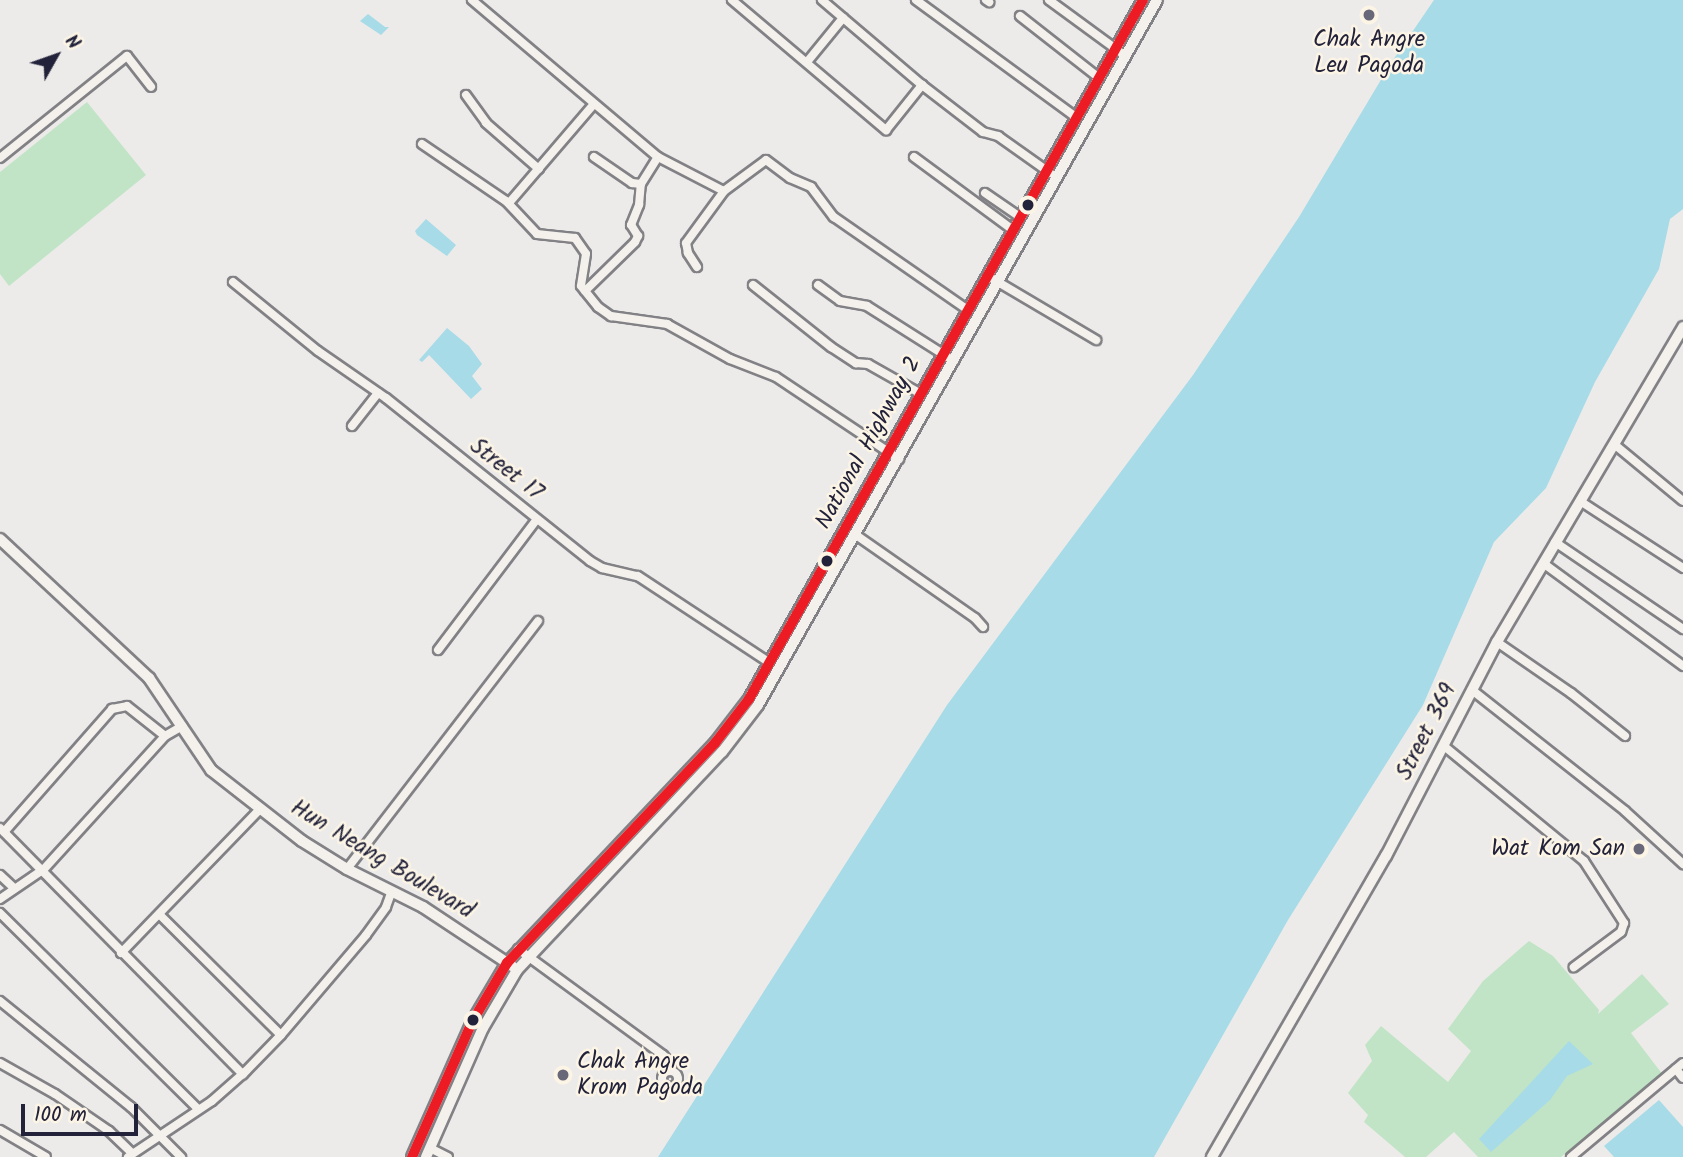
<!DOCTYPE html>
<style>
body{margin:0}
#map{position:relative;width:1683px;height:1157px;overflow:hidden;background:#edebe9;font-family:Kalam,sans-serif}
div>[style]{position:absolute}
.green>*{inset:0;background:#c1e4c6}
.water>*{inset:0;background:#a6dbe7}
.roads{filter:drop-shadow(2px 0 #828185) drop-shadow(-2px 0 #828185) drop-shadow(0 2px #828185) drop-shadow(0 -2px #828185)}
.minor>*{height:8px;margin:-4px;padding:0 4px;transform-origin:4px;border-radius:4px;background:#f4f1ec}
.minor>.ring{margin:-4px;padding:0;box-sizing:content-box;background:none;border:8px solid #f4f1ec;border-radius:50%}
.major>*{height:10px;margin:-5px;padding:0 5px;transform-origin:5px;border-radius:5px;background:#f4f1ec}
.bus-1>*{height:10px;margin:-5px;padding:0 5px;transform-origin:5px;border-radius:5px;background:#ed1b24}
.dots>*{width:19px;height:19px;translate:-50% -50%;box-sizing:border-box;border:4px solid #fcf5e5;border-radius:50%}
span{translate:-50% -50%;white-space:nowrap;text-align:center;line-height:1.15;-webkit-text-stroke:5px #fcf5e5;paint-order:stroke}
.poi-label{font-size:23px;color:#22223b}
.right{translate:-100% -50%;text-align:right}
.left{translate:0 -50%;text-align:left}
.street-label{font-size:23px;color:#22223b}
.north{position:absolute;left:21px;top:21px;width:70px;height:70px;-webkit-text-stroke:5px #fcf5e5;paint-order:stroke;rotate:50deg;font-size:19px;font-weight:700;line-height:28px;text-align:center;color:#22223b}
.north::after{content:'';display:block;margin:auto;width:24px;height:32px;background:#22223b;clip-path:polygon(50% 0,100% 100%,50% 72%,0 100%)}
.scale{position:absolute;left:21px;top:1104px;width:117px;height:32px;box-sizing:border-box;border:4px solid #22223b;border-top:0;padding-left:9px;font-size:21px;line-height:24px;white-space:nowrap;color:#22223b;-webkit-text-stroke:5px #fcf5e5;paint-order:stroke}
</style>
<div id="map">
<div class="green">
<div style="clip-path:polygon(87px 102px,146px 175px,9px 286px,0 274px,0 172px)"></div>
<div style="clip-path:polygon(1529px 941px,1553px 956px,1599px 1010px,1598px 1014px,1642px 974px,1669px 1004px,1631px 1033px,1663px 1075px,1561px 1157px,1478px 1157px,1454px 1132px,1426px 1157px,1405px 1157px,1364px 1122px,1368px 1115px,1348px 1093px,1372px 1061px,1365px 1045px,1381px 1026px,1448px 1082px,1471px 1051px,1448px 1029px,1483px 981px)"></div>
</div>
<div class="water">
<div style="clip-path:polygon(1434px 0,1683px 0,1683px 209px,1670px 219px,1659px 269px,1595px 382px,1546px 488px,1494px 542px,1423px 705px,1288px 920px,1154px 1157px,658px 1157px,947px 705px,1193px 375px,1299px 217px,1391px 63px)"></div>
<div style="clip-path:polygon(368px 14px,385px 27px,389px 27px,381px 35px,360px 21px)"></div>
<div style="clip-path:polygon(426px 219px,456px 245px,447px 256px,417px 235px,415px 231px)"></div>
<div style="clip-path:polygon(447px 328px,469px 346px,482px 364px,472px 376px,482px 389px,471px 399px,429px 355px,422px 362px,419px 360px)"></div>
<div style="clip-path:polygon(1569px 1041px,1593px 1064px,1567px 1076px,1550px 1100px,1491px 1152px,1479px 1139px)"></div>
<div style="clip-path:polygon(1659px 1100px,1683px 1127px,1683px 1157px,1614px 1157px,1604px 1146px)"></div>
</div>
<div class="roads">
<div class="minor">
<div style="left:472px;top:0;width:243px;rotate:40.2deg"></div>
<div style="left:658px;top:157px;width:74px;rotate:27.3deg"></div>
<div style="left:732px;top:0;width:202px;rotate:40.2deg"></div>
<div style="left:886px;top:130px;width:58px;rotate:-51.3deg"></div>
<div style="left:822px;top:0;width:131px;rotate:40.4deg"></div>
<div style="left:922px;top:85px;width:77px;rotate:37.6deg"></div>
<div style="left:983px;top:132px;width:16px;rotate:15deg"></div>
<div style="left:998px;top:136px;width:64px;rotate:35.4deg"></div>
<div style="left:916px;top:0;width:198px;rotate:36.2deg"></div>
<div style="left:986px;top:0;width:4px;rotate:34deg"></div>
<div style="left:1049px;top:0;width:88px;rotate:36.2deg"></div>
<div style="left:1020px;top:16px;width:100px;rotate:38.1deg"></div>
<div style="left:807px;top:62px;width:57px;rotate:-50.7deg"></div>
<div style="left:466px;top:95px;width:34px;rotate:54deg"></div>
<div style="left:486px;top:123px;width:70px;rotate:41deg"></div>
<div style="left:422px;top:144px;width:102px;rotate:34.2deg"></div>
<div style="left:506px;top:201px;width:45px;rotate:46.8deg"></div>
<div style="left:537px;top:234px;width:38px;rotate:6deg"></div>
<div style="left:575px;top:238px;width:19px;rotate:55deg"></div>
<div style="left:586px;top:254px;width:32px;rotate:99deg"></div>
<div style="left:581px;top:286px;width:27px;rotate:51deg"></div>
<div style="left:598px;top:307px;width:16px;rotate:35deg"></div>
<div style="left:611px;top:316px;width:57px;rotate:8.1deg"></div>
<div style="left:667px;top:324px;width:72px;rotate:29.1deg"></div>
<div style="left:730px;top:359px;width:49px;rotate:21.4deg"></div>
<div style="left:776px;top:377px;width:148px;rotate:33.7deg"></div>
<div style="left:594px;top:157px;width:46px;rotate:34.4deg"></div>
<div style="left:632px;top:183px;width:9px;rotate:6deg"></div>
<div style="left:914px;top:157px;width:123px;rotate:36.4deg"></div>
<div style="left:0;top:158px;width:163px;rotate:-38.8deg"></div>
<div style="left:127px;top:56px;width:39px;rotate:52deg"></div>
<div style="left:985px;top:193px;width:42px;rotate:34.4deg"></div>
<div style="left:509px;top:203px;width:129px;rotate:-49.4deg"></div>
<div style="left:697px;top:267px;width:17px;rotate:-123deg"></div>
<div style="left:688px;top:253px;width:10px;rotate:-101deg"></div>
<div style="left:686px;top:243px;width:64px;rotate:-53.8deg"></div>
<div style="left:724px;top:191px;width:52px;rotate:-36.4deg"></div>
<div style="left:766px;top:160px;width:30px;rotate:37deg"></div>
<div style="left:790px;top:178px;width:23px;rotate:23deg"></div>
<div style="left:811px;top:187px;width:38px;rotate:53deg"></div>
<div style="left:834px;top:217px;width:163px;rotate:34.8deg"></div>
<div style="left:993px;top:279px;width:120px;rotate:30.6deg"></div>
<div style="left:233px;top:282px;width:109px;rotate:39.1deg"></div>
<div style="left:318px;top:351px;width:83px;rotate:34.7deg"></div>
<div style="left:386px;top:398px;width:261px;rotate:38.6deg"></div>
<div style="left:590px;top:561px;width:14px;rotate:30deg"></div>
<div style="left:602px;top:568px;width:37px;rotate:13deg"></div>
<div style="left:638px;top:576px;width:158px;rotate:33.4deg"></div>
<div style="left:753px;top:285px;width:100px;rotate:38.5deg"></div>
<div style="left:831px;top:347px;width:30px;rotate:33deg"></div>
<div style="left:856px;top:363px;width:12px;rotate:5deg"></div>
<div style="left:868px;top:364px;width:61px;rotate:29.5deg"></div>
<div style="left:818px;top:285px;width:27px;rotate:36deg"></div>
<div style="left:840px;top:301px;width:27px;rotate:10deg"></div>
<div style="left:867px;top:306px;width:103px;rotate:32.3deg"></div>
<div style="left:585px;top:291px;width:70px;rotate:-44.4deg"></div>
<div style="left:635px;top:242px;width:7px;rotate:-63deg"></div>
<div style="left:638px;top:236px;width:13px;rotate:-122deg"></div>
<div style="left:631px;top:225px;width:22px;rotate:-68deg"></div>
<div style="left:639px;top:205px;width:21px;rotate:-85deg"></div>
<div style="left:641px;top:184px;width:32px;rotate:-58deg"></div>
<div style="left:352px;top:426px;width:42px;rotate:-51.8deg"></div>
<div style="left:1614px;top:444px;width:89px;rotate:39.6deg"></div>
<div style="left:1580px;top:501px;width:123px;rotate:33deg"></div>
<div style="left:856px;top:535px;width:145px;rotate:34.9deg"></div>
<div style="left:975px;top:618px;width:12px;rotate:48deg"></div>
<div style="left:1555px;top:542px;width:155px;rotate:34.2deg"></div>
<div style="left:1543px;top:563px;width:174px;rotate:36.3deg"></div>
<div style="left:1497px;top:642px;width:90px;rotate:34.6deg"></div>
<div style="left:1571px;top:693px;width:69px;rotate:38.5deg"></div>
<div style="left:438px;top:650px;width:164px;rotate:-52.9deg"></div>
<div style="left:1472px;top:690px;width:195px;rotate:38.3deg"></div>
<div style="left:1625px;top:811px;width:79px;rotate:42.4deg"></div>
<div style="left:1444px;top:746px;width:181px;rotate:39.4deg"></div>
<div style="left:1584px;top:861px;width:74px;rotate:57.2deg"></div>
<div style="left:1624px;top:923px;width:9px;rotate:108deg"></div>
<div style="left:1621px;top:932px;width:59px;rotate:143.3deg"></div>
<div style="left:0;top:828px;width:346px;rotate:45.4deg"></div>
<div style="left:4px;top:832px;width:164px;rotate:-48.7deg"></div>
<div style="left:112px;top:709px;width:15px;rotate:-11deg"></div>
<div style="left:127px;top:706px;width:48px;rotate:38.3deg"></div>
<div style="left:347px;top:869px;width:313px;rotate:-52.4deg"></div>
<div style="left:0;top:875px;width:19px;rotate:43deg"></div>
<div style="left:0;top:899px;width:53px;rotate:-34.3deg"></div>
<div style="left:44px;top:869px;width:180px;rotate:-47.7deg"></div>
<div style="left:165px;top:736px;width:20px;rotate:-30deg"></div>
<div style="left:0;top:913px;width:279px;rotate:44.7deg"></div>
<div style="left:160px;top:915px;width:170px;rotate:44.8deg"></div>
<div style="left:518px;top:949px;width:180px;rotate:36.2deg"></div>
<div style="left:663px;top:1055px;width:11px;rotate:49deg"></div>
<div style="left:670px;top:1063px;width:8px;rotate:76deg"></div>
<div style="left:121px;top:953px;width:200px;rotate:-46deg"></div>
<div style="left:0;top:1001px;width:169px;rotate:39deg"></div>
<div style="left:131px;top:1107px;width:71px;rotate:45deg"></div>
<div style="left:0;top:1063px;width:63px;rotate:29.4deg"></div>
<div style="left:55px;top:1094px;width:65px;rotate:34.4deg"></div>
<div style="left:109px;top:1131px;width:32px;rotate:44deg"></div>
<div style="left:1676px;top:1069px;width:11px;rotate:52deg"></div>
<div class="ring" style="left:662px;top:1071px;width:8px;height:8px"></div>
<div style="left:0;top:1130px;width:53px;rotate:30.4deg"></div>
<div style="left:430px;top:1148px;width:20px;rotate:27deg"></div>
<div style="left:128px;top:1157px;width:101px;rotate:-33.7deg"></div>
<div style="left:212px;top:1101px;width:45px;rotate:-41.4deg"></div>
<div style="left:246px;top:1071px;width:50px;rotate:-45.8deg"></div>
<div style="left:281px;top:1035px;width:131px;rotate:-49.6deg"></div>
<div style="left:366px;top:935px;width:34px;rotate:-54deg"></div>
<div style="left:386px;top:907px;width:15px;rotate:-70deg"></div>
<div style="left:1571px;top:1157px;width:146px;rotate:-40deg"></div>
</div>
<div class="major">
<div style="left:0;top:539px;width:204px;rotate:43deg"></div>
<div style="left:149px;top:678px;width:111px;rotate:56deg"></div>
<div style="left:211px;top:770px;width:115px;rotate:38deg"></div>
<div style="left:302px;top:841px;width:53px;rotate:31.9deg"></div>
<div style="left:347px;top:869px;width:85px;rotate:26.6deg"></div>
<div style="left:423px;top:907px;width:107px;rotate:33.5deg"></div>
<div style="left:412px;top:1157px;width:148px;rotate:-66deg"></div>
<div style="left:472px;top:1022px;width:69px;rotate:-59.3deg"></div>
<div style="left:507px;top:963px;width:303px;rotate:-46.6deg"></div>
<div style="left:715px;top:743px;width:56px;rotate:-52.3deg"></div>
<div style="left:749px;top:699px;width:802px;rotate:-60.59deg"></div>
<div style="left:426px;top:1157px;width:141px;rotate:-66.2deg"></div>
<div style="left:483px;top:1028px;width:67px;rotate:-59.6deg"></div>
<div style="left:517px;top:970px;width:299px;rotate:-46.8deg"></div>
<div style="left:722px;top:752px;width:59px;rotate:-52.5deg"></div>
<div style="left:758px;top:705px;width:810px;rotate:-60.49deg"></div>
<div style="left:1212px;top:1157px;width:348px;rotate:-60deg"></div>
<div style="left:1386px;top:856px;width:241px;rotate:-62.6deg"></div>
<div style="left:1497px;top:642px;width:366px;rotate:-59.4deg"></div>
</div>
</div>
<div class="bus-1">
<div style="left:412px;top:1157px;width:148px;rotate:-66deg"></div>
<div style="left:472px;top:1022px;width:69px;rotate:-59.3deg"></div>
<div style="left:507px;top:963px;width:303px;rotate:-46.6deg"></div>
<div style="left:715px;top:743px;width:56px;rotate:-52.3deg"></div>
<div style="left:749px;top:699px;width:802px;rotate:-60.59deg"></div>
</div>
<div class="dots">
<div style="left:1369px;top:15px;background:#696878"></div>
<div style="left:1028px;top:205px;background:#22223b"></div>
<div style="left:827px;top:561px;background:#22223b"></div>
<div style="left:1639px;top:849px;background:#696878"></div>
<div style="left:473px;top:1020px;background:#22223b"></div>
<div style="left:563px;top:1075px;background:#696878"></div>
</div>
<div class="poi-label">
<span style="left:1369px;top:53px">Chak Angre<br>Leu Pagoda</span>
<span class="right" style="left:1625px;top:849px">Wat Kom San</span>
<span class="left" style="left:577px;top:1075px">Chak Angre<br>Krom Pagoda</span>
</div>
<div class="street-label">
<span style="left:869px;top:443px;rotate:-61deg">National Highway 2</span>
<span style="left:506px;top:470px;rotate:38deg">Street 17</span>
<span style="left:1427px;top:732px;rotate:-63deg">Street 369</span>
<span style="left:382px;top:860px;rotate:31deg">Hun Neang Boulevard</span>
</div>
<div class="north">N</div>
<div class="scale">100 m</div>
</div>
